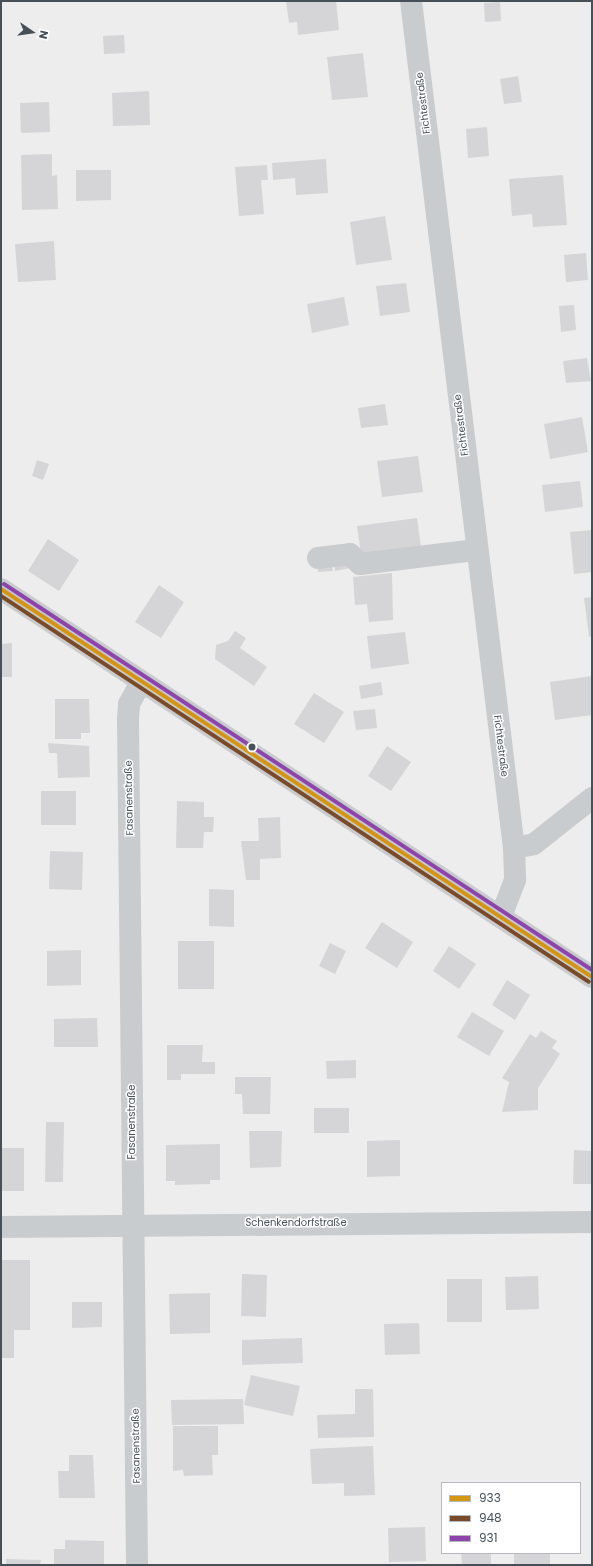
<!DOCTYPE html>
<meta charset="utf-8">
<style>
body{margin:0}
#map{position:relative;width:593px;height:1566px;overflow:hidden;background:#eeeded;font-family:Poppins,sans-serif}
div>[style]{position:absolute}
.building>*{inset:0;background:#d5d5d7}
.minor>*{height:22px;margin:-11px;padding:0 11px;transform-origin:11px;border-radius:11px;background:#c9ccce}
.bus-1>*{height:4px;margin:-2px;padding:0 2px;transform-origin:2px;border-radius:2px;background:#d39512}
.bus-2>*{height:4px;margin:-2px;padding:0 2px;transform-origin:2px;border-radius:2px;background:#7a4b2a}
.bus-3>*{height:4px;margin:-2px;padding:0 2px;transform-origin:2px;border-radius:2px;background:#8e44ad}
.dots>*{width:11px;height:11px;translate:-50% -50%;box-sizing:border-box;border:2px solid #fff;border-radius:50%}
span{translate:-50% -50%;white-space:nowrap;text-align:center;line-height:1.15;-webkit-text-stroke:3px #fff;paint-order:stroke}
.street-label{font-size:10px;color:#455059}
.frame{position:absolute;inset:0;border:2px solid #455059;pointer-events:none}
.legend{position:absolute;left:441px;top:1482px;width:140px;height:72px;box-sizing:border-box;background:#fff;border:1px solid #b5b9bd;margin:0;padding:5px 7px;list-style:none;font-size:12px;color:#455059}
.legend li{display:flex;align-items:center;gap:8px;height:20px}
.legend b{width:20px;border:1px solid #b5b9bd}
.north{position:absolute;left:12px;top:12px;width:40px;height:40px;-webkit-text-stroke:3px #fff;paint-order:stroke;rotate:103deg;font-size:11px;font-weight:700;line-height:16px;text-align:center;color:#455059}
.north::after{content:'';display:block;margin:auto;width:14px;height:18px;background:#455059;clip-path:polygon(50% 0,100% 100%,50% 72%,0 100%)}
</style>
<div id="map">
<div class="building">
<div style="clip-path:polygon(286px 1px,336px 1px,339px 30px,298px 35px,297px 22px,289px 23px)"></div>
<div style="clip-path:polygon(500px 2px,501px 21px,485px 22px,484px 3px)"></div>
<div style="clip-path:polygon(124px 35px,125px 53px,104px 54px,103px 36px)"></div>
<div style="clip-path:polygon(363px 53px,368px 97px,332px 100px,327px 57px)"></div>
<div style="clip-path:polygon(518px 76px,522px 102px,504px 104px,500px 79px)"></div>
<div style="clip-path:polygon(149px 91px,150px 125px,113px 126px,112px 93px)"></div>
<div style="clip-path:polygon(49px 102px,50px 132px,21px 133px,20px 103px)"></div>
<div style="clip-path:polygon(487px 127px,489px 156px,468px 158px,466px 129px)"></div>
<div style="clip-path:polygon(52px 154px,52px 176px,57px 175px,58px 209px,22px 210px,21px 155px)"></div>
<div style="clip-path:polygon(326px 159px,328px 193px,296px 195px,295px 178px,273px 180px,272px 163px)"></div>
<div style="clip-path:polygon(267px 165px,268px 180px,261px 180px,264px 214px,239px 216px,235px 167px)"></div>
<div style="clip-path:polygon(76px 170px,111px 170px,111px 200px,76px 201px)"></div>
<div style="clip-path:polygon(563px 175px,567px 225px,533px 227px,532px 214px,512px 216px,509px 179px)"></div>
<div style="clip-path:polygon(385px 216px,392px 260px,356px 265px,350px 222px)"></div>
<div style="clip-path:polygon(54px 241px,56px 280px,18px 282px,15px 244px)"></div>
<div style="clip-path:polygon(586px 253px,588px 280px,566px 282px,564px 255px)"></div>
<div style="clip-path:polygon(406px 283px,410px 312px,380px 316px,376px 286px)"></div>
<div style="clip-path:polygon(344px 297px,349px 325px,312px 333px,307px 304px)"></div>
<div style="clip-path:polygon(574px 305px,576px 330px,561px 332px,559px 306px)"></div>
<div style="clip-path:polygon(587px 358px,591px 381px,566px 383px,563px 361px)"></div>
<div style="clip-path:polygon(385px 404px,388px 425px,361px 428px,358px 408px)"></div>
<div style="clip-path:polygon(582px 417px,588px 452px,550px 459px,544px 424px)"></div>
<div style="clip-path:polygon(418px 456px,423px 492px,382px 497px,377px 461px)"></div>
<div style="clip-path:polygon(37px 460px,49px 464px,43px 480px,32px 476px)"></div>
<div style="clip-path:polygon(580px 481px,583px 507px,545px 512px,542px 485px)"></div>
<div style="clip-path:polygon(417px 518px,422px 554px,362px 562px,357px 526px)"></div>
<div style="clip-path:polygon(592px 530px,592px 572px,574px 574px,570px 532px)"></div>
<div style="clip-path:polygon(48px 539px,79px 560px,59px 591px,28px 571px)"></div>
<div style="clip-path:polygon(348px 555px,350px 568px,335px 571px,333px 558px)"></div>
<div style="clip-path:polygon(331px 558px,333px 571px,318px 572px,316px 559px)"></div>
<div style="clip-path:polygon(392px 573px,393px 620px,369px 622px,367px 604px,355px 605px,353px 577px)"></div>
<div style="clip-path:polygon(159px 585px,184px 602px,161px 638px,135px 622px)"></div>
<div style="clip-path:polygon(592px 597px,592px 636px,589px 637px,584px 598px)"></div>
<div style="clip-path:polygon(235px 631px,246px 638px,240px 648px,267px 667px,254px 686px,215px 659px,216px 645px,228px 641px)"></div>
<div style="clip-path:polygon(405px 632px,409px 664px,371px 669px,367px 636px)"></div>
<div style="clip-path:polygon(12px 643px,12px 677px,1px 677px,1px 644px)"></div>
<div style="clip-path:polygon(592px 676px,592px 715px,555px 720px,550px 682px)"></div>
<div style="clip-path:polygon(381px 682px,383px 695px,361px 699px,359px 686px)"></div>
<div style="clip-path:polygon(314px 693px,344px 712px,324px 743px,294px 724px)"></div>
<div style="clip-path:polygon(55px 699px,89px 699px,90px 733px,81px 733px,81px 739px,55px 739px)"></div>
<div style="clip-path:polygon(375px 709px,377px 728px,356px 730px,353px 711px)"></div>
<div style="clip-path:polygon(48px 743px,89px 746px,90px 777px,58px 778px,57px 753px,49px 753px)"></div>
<div style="clip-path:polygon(387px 746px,411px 762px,391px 791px,368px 776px)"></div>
<div style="clip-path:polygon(41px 791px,76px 791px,76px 825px,41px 825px)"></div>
<div style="clip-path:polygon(177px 801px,204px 802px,204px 817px,214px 817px,213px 832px,204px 832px,203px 848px,176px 848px)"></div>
<div style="clip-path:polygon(280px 817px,281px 858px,260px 859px,260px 880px,246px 880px,241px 841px,259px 841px,258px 818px)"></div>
<div style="clip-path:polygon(50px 851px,83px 852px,82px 890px,49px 889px)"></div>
<div style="clip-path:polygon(209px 889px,234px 890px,234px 927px,209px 926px)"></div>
<div style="clip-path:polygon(382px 922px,413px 942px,397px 968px,365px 948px)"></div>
<div style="clip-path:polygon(178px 941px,214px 941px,214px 989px,178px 989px)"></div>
<div style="clip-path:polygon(330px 943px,346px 951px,335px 974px,319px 966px)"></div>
<div style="clip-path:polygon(449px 946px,476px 964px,459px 989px,433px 971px)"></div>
<div style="clip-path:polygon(81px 950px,81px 985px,47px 986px,47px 951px)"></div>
<div style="clip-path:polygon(507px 980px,530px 995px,515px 1020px,492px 1005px)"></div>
<div style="clip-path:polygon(472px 1012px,504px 1031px,489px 1056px,457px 1037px)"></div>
<div style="clip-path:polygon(97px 1018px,98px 1047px,54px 1047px,54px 1019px)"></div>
<div style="clip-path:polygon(541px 1031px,557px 1041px,552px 1048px,560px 1054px,538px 1088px,538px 1110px,502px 1112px,509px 1082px,502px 1078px,530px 1034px,536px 1038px)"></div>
<div style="clip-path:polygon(167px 1045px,203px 1045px,202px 1062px,215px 1062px,215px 1074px,181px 1074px,181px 1080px,167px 1080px)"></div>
<div style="clip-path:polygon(356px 1060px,356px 1078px,327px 1079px,326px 1061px)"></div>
<div style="clip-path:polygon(235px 1077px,271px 1077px,270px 1114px,243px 1114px,242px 1094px,235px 1094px)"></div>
<div style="clip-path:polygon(314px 1108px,349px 1108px,349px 1133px,314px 1133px)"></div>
<div style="clip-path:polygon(46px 1122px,64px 1122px,63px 1182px,45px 1182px)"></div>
<div style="clip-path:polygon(249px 1131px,282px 1131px,281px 1167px,250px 1168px)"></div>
<div style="clip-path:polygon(400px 1140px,400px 1176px,367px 1177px,367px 1141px)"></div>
<div style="clip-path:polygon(220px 1144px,220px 1180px,210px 1180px,210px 1184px,175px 1185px,175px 1181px,166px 1181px,166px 1145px)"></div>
<div style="clip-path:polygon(1px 1148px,24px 1148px,24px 1191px,1px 1191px)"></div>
<div style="clip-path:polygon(574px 1150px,592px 1151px,592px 1184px,573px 1184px)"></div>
<div style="clip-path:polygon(1px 1260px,30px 1260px,30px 1330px,14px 1330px,14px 1358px,1px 1358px)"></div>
<div style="clip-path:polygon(242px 1274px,267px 1275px,266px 1317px,241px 1316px)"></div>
<div style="clip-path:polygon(538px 1276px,539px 1309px,506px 1310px,505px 1277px)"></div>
<div style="clip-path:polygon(447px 1279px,482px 1279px,482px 1322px,447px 1322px)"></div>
<div style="clip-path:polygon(210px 1293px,210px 1333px,170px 1334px,169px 1294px)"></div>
<div style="clip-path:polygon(72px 1302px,102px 1302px,102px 1327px,72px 1328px)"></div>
<div style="clip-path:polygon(419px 1323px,420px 1354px,385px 1355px,384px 1324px)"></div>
<div style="clip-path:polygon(302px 1338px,303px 1363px,242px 1365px,242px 1340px)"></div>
<div style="clip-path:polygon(251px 1375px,300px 1386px,293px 1416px,244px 1405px)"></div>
<div style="clip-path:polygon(355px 1389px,373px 1389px,374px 1437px,318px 1438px,317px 1415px,355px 1414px)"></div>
<div style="clip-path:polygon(243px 1399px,244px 1424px,172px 1425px,171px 1400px)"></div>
<div style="clip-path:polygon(173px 1426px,218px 1426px,218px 1455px,212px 1455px,213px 1475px,184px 1476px,183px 1470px,173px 1471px)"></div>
<div style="clip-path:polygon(373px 1446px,375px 1495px,344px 1496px,344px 1483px,312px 1484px,310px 1449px)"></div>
<div style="clip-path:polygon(69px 1455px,93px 1455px,95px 1498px,59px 1498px,58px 1471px,69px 1471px)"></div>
<div style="clip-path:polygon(425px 1527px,426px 1561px,389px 1562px,388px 1528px)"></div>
<div style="clip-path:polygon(65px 1540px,104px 1541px,104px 1565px,54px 1565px,54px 1549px,65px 1549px)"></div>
<div style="clip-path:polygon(461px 1553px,491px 1553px,491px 1565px,462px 1565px)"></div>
<div style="clip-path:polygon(514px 1553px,550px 1553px,550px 1565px,514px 1565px)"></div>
<div style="clip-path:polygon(6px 1559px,41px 1560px,40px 1565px,6px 1565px)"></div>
</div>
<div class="minor">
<div style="left:411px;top:1px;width:853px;rotate:83.07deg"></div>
<div style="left:514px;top:848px;width:32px;rotate:88deg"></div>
<div style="left:515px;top:880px;width:40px;rotate:111deg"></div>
<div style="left:318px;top:558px;width:32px;rotate:-7deg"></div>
<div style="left:350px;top:554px;width:14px;rotate:45deg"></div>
<div style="left:360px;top:564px;width:117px;rotate:-6.9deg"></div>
<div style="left:1px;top:589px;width:707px;rotate:33.29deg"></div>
<div style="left:514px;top:848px;width:20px;rotate:-11deg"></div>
<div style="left:534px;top:844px;width:74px;rotate:-38.4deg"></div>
<div style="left:1px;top:1227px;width:591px;rotate:-0.48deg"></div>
<div style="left:137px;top:1565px;width:846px;rotate:-90.61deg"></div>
<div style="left:128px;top:719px;width:15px;rotate:-86deg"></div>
<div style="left:129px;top:704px;width:25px;rotate:-61deg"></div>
</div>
<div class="bus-1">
<div style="left:1px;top:589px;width:707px;rotate:33.29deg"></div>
</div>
<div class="bus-2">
<div style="left:1px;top:596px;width:703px;rotate:33.28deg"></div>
</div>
<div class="bus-3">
<div style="left:4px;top:584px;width:703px;rotate:33.28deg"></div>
</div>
<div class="dots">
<div style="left:252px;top:747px;background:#455059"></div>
</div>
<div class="street-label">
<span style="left:423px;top:103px;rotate:-97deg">Fichtestraße</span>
<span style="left:461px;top:425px;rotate:-97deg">Fichtestraße</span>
<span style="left:501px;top:746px;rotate:83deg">Fichtestraße</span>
<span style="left:129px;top:798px;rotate:-91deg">Fasanenstraße</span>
<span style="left:132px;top:1122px;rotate:-90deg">Fasanenstraße</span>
<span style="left:296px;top:1223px">Schenkendorfstraße</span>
<span style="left:136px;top:1446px;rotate:-91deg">Fasanenstraße</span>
</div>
<div class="frame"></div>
<ul class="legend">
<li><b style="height:5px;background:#d39512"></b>933</li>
<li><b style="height:5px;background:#7a4b2a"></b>948</li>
<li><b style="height:5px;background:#8e44ad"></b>931</li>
</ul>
<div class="north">N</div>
</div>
